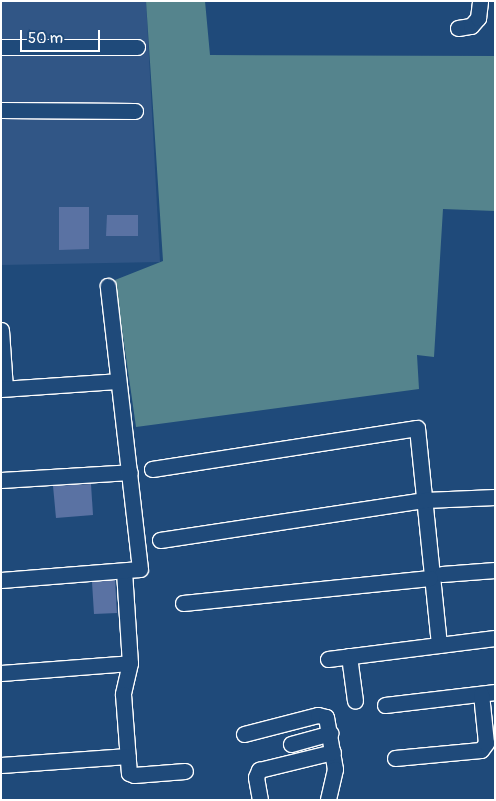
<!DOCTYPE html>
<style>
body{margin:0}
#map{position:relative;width:496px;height:801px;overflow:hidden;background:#1f4a7a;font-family:Pangolin,sans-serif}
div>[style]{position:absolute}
.built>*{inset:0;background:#315686}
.green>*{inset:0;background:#55848d}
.building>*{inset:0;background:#5a72a3}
.roads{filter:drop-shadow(1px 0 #fff) drop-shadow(-1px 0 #fff) drop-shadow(0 1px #fff) drop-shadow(0 -1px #fff)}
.minor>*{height:15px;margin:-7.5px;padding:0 7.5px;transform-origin:7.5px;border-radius:7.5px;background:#1f4a7a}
span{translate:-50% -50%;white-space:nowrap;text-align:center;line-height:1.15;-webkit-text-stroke:4px #1f4a7a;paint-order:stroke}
.frame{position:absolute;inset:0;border:2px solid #fff;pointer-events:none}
.scale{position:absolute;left:20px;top:30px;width:80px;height:22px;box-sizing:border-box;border:2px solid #fff;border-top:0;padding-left:6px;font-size:15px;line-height:18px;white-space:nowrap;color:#fff;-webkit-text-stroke:4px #1f4a7a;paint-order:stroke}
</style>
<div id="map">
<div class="built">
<div style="clip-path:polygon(1px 1px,146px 1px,160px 262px,1px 265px)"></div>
</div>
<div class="green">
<div style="clip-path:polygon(146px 1px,205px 1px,210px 55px,495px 56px,495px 211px,443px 209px,434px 357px,417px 355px,419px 389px,136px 427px,115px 280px,163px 261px)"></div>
</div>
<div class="building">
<div style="clip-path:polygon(59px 207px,89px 207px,89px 249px,59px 250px)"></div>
<div style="clip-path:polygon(107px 215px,138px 215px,138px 236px,106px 236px)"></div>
<div style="clip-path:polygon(91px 484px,93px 515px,56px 518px,53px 486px)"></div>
<div style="clip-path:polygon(115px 580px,117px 613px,94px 614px,92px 582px)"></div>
</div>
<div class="roads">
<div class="minor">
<div style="left:458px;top:28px;width:13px;rotate:-9deg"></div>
<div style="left:471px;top:26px;width:11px;rotate:-49deg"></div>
<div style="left:478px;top:18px;width:17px;rotate:-83deg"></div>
<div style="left:1px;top:47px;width:136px"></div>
<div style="left:1px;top:110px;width:134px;rotate:0.4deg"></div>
<div style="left:1px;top:330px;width:58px;rotate:86.1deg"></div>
<div style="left:1px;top:389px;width:116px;rotate:-3.9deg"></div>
<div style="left:152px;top:469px;width:268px;rotate:-8.8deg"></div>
<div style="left:417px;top:428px;width:218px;rotate:84.2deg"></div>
<div style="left:1px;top:480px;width:129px;rotate:-3.5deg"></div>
<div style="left:160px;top:540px;width:268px;rotate:-8.6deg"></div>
<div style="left:425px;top:500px;width:70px;rotate:-2.5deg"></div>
<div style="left:124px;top:571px;width:92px;rotate:86.3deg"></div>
<div style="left:130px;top:663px;width:32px;rotate:103deg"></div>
<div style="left:123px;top:694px;width:79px;rotate:85.7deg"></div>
<div style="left:129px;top:773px;width:5px;rotate:22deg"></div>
<div style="left:134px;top:775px;width:51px;rotate:-4.5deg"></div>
<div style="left:442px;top:574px;width:53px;rotate:-4.3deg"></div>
<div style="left:1px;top:580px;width:139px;rotate:-4.5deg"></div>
<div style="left:140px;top:569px;width:285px;rotate:-96.5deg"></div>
<div style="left:183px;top:603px;width:248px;rotate:-5.8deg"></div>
<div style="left:349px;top:656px;width:45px;rotate:82.4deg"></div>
<div style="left:328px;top:659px;width:168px;rotate:-7.2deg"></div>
<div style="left:1px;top:673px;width:129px;rotate:-4.4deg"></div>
<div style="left:385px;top:705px;width:111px;rotate:-6.7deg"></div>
<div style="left:244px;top:734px;width:76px;rotate:-14.4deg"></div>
<div style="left:318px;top:715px;width:8px;rotate:14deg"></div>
<div style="left:326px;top:717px;width:53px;rotate:80.2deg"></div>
<div style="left:335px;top:769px;width:32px;rotate:103deg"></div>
<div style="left:291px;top:744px;width:41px;rotate:-15.4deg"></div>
<div style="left:395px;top:758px;width:86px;rotate:-5.3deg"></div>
<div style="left:481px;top:750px;width:9px;rotate:-54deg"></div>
<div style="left:486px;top:743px;width:49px;rotate:-95.8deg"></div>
<div style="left:1px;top:765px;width:127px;rotate:-4.1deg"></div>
<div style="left:260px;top:800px;width:23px;rotate:-100deg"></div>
<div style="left:256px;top:777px;width:8px;rotate:-67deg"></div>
<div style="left:259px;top:770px;width:76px;rotate:-13.7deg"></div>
</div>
</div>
<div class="frame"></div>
<div class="scale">50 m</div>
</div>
